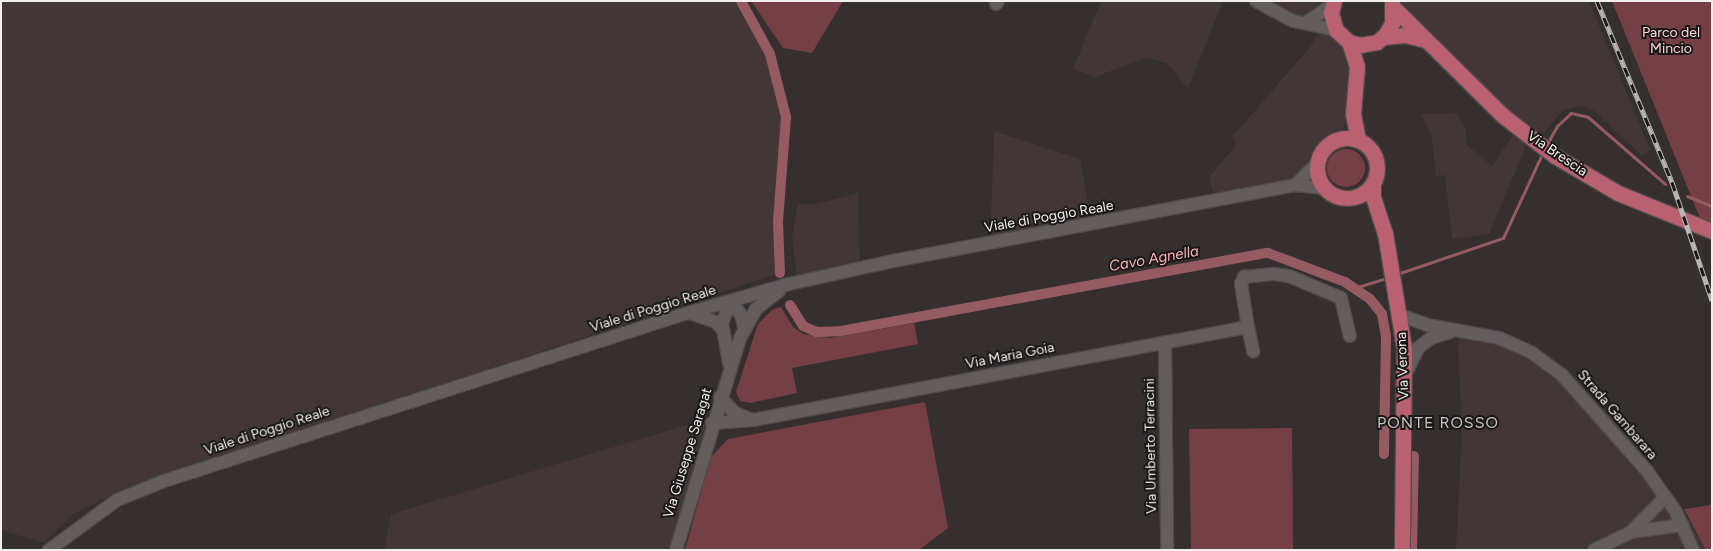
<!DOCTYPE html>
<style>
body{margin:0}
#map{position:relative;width:1713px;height:551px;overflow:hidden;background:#352f2f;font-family:Figtree,sans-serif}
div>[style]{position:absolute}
.built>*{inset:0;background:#433637}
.green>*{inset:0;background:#763f46}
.round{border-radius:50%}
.stream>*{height:3px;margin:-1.5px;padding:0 1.5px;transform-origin:1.5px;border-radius:1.5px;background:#965b62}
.canal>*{height:10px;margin:-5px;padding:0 5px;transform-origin:5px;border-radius:5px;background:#965b62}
.roads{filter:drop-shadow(1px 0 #504b4b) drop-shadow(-1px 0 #504b4b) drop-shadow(0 1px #504b4b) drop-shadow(0 -1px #504b4b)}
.minor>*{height:12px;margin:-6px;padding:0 6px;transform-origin:6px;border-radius:6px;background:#645d5e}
.major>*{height:15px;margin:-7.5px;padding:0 7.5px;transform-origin:7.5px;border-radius:7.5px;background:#b96171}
.major>.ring{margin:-7.5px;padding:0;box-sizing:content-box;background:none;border:15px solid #b96171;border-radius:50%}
.rail>*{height:5px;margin-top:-2.5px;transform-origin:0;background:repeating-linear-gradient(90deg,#1b1818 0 9px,#bbb6b6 0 18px);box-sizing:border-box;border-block:1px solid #bbb6b6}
span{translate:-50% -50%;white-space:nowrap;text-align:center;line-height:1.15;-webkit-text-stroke:4px #1b1818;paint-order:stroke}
.park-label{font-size:14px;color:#fdd7da}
.street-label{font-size:14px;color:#f3efef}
.water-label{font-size:15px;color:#fcb3ba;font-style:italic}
.quarter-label{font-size:16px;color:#cac2c3;letter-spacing:1px}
.frame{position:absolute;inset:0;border:2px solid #f3efef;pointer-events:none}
</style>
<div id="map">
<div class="built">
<div style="clip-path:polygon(1px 1px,741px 1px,770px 54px,786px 117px,778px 222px,780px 273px,124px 489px,73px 514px,44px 543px,1px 530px)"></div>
<div style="clip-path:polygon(1101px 1px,1223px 1px,1188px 89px,1167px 63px,1145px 58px,1095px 77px,1073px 69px)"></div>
<div style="clip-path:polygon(1261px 1px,1331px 1px,1306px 20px)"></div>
<div style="clip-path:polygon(1393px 1px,1589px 1px,1650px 149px,1642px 156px,1593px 110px,1578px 106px,1562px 111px,1540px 138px,1505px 113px)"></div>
<div style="clip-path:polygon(1320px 30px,1334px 34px,1351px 56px,1349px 113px,1342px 130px,1325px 142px,1315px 162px,1293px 183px,1215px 199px,1209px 177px,1236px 145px,1233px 136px,1311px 46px)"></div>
<div style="clip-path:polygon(1456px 113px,1465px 126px,1467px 145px,1492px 166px,1513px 135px,1527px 144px,1489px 234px,1452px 239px,1445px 175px,1436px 176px,1431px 134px,1421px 114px)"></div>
<div style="clip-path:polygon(994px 131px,1080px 159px,1093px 230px,990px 248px)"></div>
<div style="clip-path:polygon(858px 193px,860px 273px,798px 287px,792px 236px,798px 204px,817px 204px)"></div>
<div style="clip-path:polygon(1457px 326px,1535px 350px,1569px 374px,1631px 437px,1677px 501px,1706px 550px,1456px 550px,1462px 431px)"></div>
<div style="clip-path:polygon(707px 419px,672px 550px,384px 550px,391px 514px)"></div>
</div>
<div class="green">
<div style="clip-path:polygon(751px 1px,843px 1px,812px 53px,783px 48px)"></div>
<div style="clip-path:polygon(1612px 1px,1712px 1px,1712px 232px,1704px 228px)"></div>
<div class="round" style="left:1327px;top:149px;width:38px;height:38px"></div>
<div style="clip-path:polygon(781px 307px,793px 327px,803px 334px,831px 338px,914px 323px,918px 344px,792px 368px,797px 393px,750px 403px,740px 401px,736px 392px,758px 324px,772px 310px)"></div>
<div style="clip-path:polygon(925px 402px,948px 528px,919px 550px,685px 550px,711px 457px,728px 439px)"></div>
<div style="clip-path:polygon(1292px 428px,1293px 550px,1191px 550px,1189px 429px)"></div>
<div style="clip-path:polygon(1712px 505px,1712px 550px,1706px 550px,1684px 509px)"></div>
</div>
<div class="stream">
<div style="left:1547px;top:144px;width:21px;rotate:-61deg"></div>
<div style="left:1557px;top:126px;width:19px;rotate:-43deg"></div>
<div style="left:1571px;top:113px;width:17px;rotate:13deg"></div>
<div style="left:1588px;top:117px;width:102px;rotate:41deg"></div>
<div style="left:1687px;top:196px;width:27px;rotate:22deg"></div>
<div style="left:1397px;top:274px;width:112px;rotate:-18.8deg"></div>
<div style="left:1503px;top:238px;width:95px;rotate:-65.1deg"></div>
<div style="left:1354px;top:288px;width:37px;rotate:-17deg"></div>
</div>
<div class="canal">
<div style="left:741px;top:1px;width:60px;rotate:61.3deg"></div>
<div style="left:770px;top:54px;width:65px;rotate:75.7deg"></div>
<div style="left:786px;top:117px;width:105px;rotate:94.4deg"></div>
<div style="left:778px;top:222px;width:51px;rotate:87.8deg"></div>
<div style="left:790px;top:305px;width:25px;rotate:58deg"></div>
<div style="left:803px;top:326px;width:15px;rotate:23deg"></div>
<div style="left:817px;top:332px;width:24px;rotate:-2deg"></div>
<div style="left:841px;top:331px;width:434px;rotate:-10.4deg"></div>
<div style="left:1268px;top:253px;width:82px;rotate:20.6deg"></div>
<div style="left:1345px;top:282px;width:30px;rotate:34deg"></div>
<div style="left:1370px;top:299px;width:19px;rotate:51deg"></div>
<div style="left:1382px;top:314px;width:22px;rotate:80deg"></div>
<div style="left:1386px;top:336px;width:118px;rotate:91deg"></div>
<div style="left:1412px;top:550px;width:94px;rotate:-88.8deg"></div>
</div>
<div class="roads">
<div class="minor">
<div style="left:1256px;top:1px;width:42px;rotate:28.4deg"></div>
<div style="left:1293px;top:21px;width:44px;rotate:11.8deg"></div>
<div style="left:996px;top:4px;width:4px;rotate:-56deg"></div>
<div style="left:1306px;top:23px;width:33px;rotate:-35deg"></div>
<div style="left:1295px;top:185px;width:32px;rotate:-44deg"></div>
<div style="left:731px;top:301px;width:19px;rotate:55deg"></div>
<div style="left:742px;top:317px;width:10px;rotate:79deg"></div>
<div style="left:690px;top:313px;width:28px;rotate:19deg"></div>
<div style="left:716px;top:322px;width:9px;rotate:49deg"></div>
<div style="left:1400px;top:315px;width:29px;rotate:20deg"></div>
<div style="left:1427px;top:325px;width:73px;rotate:10.2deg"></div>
<div style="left:1499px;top:338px;width:36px;rotate:24deg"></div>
<div style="left:1532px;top:353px;width:37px;rotate:36deg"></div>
<div style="left:1562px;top:375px;width:128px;rotate:48.5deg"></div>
<div style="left:1647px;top:471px;width:50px;rotate:54.7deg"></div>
<div style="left:1676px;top:512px;width:42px;rotate:65.9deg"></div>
<div style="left:1248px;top:327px;width:44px;rotate:-99.2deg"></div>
<div style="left:1241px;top:284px;width:8px;rotate:-67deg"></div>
<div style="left:1244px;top:277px;width:30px;rotate:-6deg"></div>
<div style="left:1274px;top:274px;width:15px;rotate:8deg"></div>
<div style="left:1289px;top:276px;width:56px;rotate:22.9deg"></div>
<div style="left:1341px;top:298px;width:39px;rotate:77deg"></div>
<div style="left:1165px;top:342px;width:208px;rotate:89.4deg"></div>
<div style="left:729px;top:363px;width:41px;rotate:-99.9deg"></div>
<div style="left:722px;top:323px;width:24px;rotate:-68deg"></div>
<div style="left:1405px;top:375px;width:30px;rotate:-64deg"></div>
<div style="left:1418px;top:348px;width:16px;rotate:-38deg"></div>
<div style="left:1431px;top:338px;width:21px;rotate:-17deg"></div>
<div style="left:720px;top:397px;width:22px;rotate:47deg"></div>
<div style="left:735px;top:413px;width:16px;rotate:22deg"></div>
<div style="left:712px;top:423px;width:41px;rotate:-4.2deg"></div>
<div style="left:753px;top:420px;width:504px;rotate:-10.64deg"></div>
<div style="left:1248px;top:327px;width:25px;rotate:78deg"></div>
<div style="left:1631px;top:532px;width:52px;rotate:-7.7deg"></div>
<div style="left:49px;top:550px;width:84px;rotate:-36.3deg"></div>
<div style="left:117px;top:500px;width:51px;rotate:-22deg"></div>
<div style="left:164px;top:481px;width:543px;rotate:-17.8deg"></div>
<div style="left:681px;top:315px;width:112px;rotate:-16deg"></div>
<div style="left:789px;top:284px;width:107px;rotate:-12.5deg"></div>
<div style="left:893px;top:261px;width:409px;rotate:-10.7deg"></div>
<div style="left:1295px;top:185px;width:31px;rotate:6deg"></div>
<div style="left:676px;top:550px;width:221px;rotate:-73.2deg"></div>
<div style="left:740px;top:338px;width:33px;rotate:-61deg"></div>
<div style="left:756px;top:309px;width:29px;rotate:-38deg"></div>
<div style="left:1594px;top:550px;width:41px;rotate:-25.9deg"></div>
<div style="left:1631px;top:532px;width:49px;rotate:-45.8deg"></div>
</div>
<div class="major">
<div style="left:1334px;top:1px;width:12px;rotate:104deg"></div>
<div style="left:1331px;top:13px;width:18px;rotate:74deg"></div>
<div style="left:1336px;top:30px;width:18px;rotate:43deg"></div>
<div style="left:1349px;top:42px;width:11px;rotate:15deg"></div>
<div style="left:1360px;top:45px;width:17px;rotate:-10deg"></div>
<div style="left:1377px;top:42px;width:12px;rotate:-42deg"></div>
<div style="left:1386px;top:34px;width:13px;rotate:-61deg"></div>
<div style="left:1392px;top:23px;width:19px;rotate:-90deg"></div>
<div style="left:1394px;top:8px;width:152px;rotate:44.7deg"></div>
<div style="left:1502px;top:115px;width:67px;rotate:37.7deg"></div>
<div style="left:1555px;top:156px;width:73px;rotate:30.4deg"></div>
<div style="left:1618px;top:193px;width:101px;rotate:22deg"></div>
<div style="left:1383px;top:37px;width:22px;rotate:-5deg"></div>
<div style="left:1405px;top:35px;width:21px;rotate:14deg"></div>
<div style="left:1349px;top:42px;width:25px;rotate:72deg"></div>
<div style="left:1357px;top:66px;width:48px;rotate:94.8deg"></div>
<div style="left:1353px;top:114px;width:26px;rotate:79deg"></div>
<div class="ring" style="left:1317px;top:138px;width:45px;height:45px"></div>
<div style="left:1373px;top:183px;width:14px;rotate:90deg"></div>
<div style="left:1373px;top:197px;width:38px;rotate:72deg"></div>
<div style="left:1385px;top:233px;width:117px;rotate:80.6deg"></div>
<div style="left:1404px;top:348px;width:202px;rotate:90.6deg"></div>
</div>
</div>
<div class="rail">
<div style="left:1597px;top:1px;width:196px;rotate:67.5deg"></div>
<div style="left:1672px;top:182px;width:125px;rotate:71.3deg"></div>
</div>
<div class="park-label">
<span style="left:1671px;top:41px">Parco del<br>Mincio</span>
</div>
<div class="street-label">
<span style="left:1557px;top:154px;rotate:34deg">Via Brescia</span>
<span style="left:1049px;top:217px;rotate:-10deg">Viale di Poggio Reale</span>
<span style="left:653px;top:309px;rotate:-17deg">Viale di Poggio Reale</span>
<span style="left:1010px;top:356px;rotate:-11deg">Via Maria Goia</span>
<span style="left:1403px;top:366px;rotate:-92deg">Via Verona</span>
<span style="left:1617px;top:415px;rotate:49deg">Strada Gambarara</span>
<span style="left:267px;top:431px;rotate:-18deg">Viale di Poggio Reale</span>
<span style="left:1151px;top:446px;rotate:-91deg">Via Umberto Terracini</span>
<span style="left:688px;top:453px;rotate:-73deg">Via Giuseppe Saragat</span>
</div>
<div class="water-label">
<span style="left:1154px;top:259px;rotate:-10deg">Cavo Agnella</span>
</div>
<div class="quarter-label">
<span style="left:1438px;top:423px">PONTE ROSSO</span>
</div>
<div class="frame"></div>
</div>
